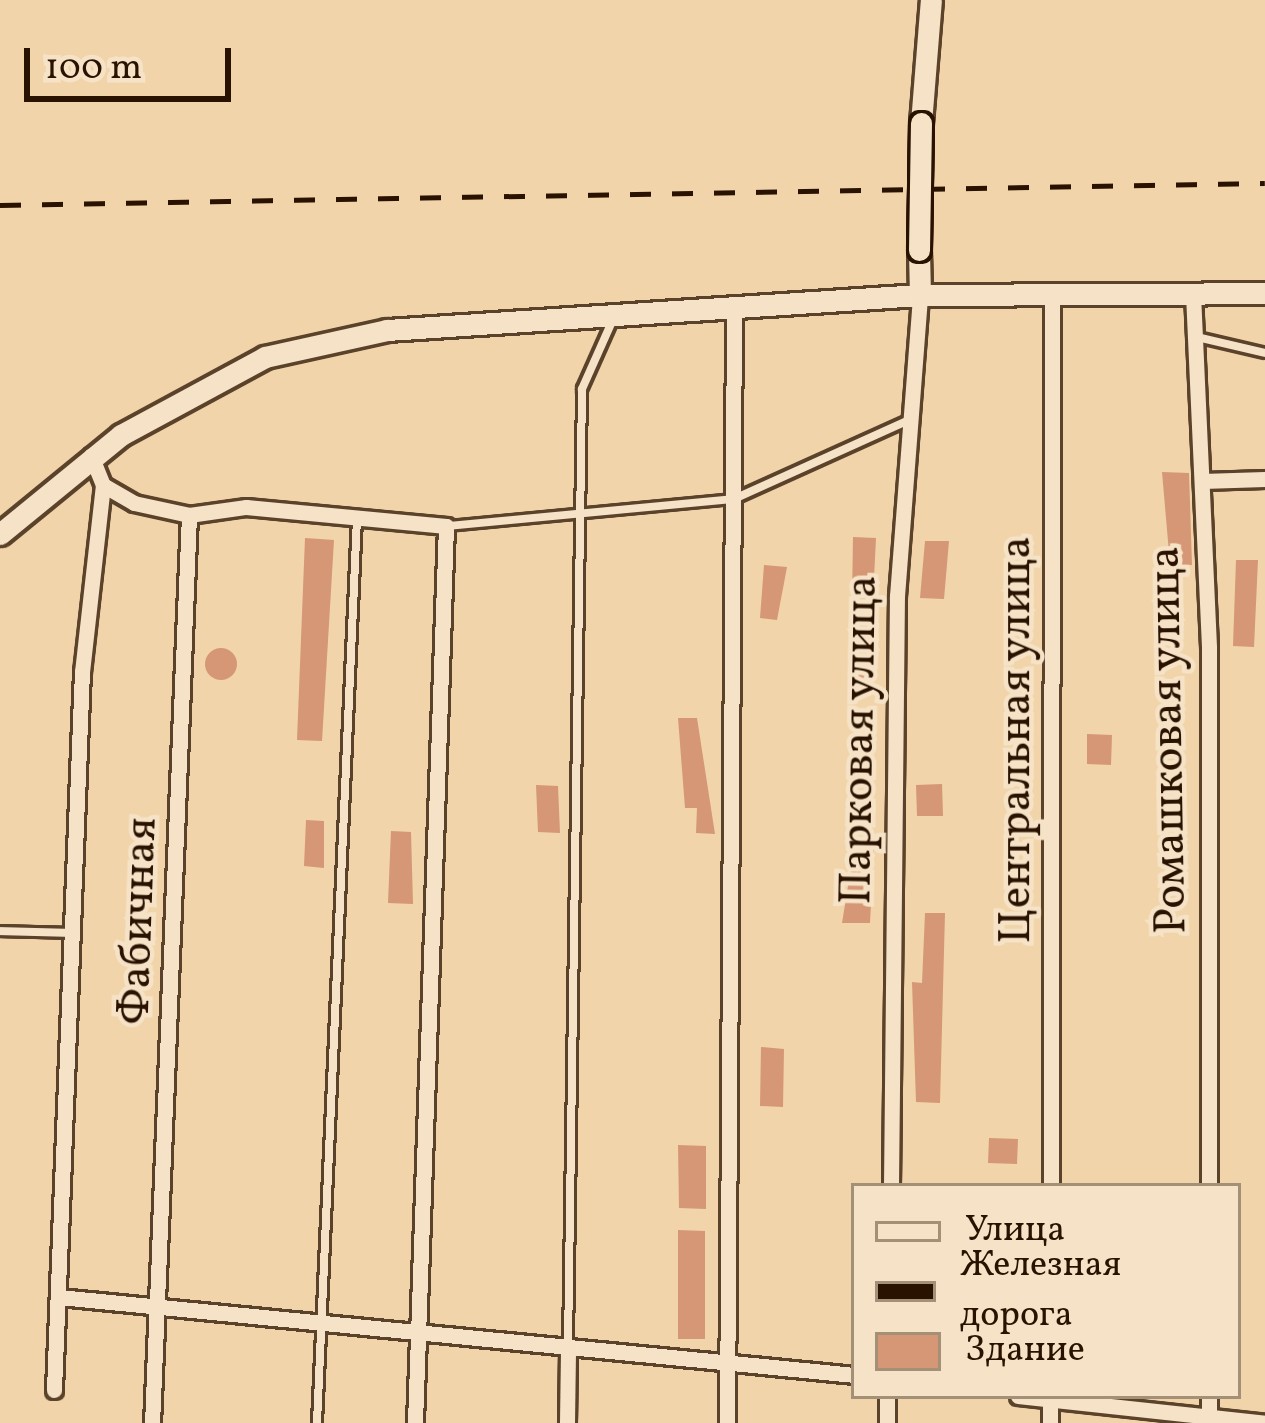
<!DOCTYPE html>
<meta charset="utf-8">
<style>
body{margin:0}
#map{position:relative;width:1265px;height:1423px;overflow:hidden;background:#f1d4a9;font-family:Vollkorn,serif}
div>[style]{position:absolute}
.building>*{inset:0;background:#d59775}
.round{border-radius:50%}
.roads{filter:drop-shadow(3px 0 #5b422a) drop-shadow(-3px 0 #5b422a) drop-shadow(0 3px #5b422a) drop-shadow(0 -3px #5b422a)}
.lane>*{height:8px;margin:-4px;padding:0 4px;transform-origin:4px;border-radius:4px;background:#f6e3c7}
.street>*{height:15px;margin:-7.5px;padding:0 7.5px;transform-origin:7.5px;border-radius:7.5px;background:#f6e3c7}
.secondary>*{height:21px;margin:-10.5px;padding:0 10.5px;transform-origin:10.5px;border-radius:10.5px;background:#f6e3c7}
.rail>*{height:4.5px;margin-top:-2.25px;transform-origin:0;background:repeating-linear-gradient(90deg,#291200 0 21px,transparent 0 42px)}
.bridges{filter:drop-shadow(3px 0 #291200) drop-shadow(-3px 0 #291200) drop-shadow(0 3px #291200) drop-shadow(0 -3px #291200)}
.secondary-bridge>*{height:21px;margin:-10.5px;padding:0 10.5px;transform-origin:10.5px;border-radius:10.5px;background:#f6e3c7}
span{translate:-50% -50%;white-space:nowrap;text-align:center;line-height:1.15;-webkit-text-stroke:9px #f6e3c7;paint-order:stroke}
.street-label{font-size:45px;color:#291200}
.legend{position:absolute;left:851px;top:1183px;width:390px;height:216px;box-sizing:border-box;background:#f6e3c7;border:3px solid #a48f77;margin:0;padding:15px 21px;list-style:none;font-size:36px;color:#291200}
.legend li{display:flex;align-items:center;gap:24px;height:60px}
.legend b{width:60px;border:3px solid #a48f77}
.scale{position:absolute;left:24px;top:48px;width:207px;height:54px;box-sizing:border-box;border:6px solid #291200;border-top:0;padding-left:15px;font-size:36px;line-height:42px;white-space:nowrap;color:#291200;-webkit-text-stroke:9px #f6e3c7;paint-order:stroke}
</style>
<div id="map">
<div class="building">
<div style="clip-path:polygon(1162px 472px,1189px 473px,1192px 565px,1170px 564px)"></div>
<div style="clip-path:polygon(853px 537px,876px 538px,873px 598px,852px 599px)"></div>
<div style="clip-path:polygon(305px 538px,334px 540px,322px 741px,297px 740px)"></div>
<div style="clip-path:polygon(925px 541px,949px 541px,944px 599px,920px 598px)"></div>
<div style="clip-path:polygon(1236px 560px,1258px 560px,1254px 647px,1233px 646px)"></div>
<div style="clip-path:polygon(764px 565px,787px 567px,777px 620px,760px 618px)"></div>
<div style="clip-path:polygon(850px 620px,877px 621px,870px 687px,849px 686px)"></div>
<div class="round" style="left:205px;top:648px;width:32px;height:32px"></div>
<div style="clip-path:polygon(678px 718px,697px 718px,715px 834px,696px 833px,697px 808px,685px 808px)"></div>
<div style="clip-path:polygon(1087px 734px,1112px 735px,1111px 765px,1087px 764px)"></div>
<div style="clip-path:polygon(942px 784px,943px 816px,917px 816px,916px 785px)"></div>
<div style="clip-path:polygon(536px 785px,558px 786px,560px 833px,538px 832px)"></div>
<div style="clip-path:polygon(306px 820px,324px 821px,324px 868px,304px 866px)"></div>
<div style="clip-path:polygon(391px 831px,411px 832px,413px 904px,388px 903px)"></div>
<div style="clip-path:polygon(855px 843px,874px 844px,870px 923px,842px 923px)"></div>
<div style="clip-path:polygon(925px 913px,945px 913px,940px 1103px,916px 1102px,912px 982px,922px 983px)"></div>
<div style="clip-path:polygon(761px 1047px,784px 1049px,783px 1107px,760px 1106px)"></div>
<div style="clip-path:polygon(989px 1138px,1018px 1139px,1017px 1164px,988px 1163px)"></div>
<div style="clip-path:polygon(678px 1145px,706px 1146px,706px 1209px,679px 1208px)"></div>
<div style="clip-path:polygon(678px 1230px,705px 1231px,705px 1339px,678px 1339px)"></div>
</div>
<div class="roads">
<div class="lane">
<div style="left:1197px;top:337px;width:70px;rotate:13.2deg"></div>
<div style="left:448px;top:526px;width:287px;rotate:-5.4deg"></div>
<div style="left:734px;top:499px;width:192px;rotate:-24.3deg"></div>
<div style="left:0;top:931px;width:70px;rotate:1.6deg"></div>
<div style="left:568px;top:1345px;width:956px;rotate:-89.16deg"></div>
<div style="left:582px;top:389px;width:79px;rotate:-66deg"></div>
<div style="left:317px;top:1423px;width:906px;rotate:-87.47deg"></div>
</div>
<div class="street">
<div style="left:1193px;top:294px;width:354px;rotate:87.4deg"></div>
<div style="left:1209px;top:648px;width:538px;rotate:90deg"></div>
<div style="left:1202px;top:481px;width:63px;rotate:-1.8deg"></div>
<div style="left:103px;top:485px;width:36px;rotate:30deg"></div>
<div style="left:134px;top:503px;width:56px;rotate:12.3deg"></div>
<div style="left:189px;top:515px;width:909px;rotate:92.33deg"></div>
<div style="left:189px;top:515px;width:58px;rotate:-8deg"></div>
<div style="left:246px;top:507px;width:201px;rotate:5.4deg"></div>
<div style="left:446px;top:526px;width:898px;rotate:91.98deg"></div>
<div style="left:891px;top:1186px;width:590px;rotate:-89.42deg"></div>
<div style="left:897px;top:596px;width:302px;rotate:-85.6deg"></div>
<div style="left:1051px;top:1186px;width:892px;rotate:-89.94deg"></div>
<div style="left:59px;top:1297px;width:799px;rotate:5.6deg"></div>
<div style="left:54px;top:1390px;width:719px;rotate:-87.77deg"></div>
<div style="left:82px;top:672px;width:188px;rotate:-83.6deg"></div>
<div style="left:103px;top:485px;width:32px;rotate:-112deg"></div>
<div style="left:887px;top:1396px;width:27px;rotate:90deg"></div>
<div style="left:1018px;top:1396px;width:248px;rotate:6.2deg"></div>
<div style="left:1209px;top:1396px;width:27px;rotate:90deg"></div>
<div style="left:567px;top:1423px;width:76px;rotate:-89.2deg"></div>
<div style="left:727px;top:1423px;width:1114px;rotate:-89.64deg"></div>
<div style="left:1050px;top:1423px;width:27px;rotate:-90deg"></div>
</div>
<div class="secondary">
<div style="left:921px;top:123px;width:123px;rotate:-85.4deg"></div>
<div style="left:920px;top:295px;width:345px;rotate:-0.3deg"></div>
<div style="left:0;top:534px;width:156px;rotate:-39.3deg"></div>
<div style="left:121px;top:435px;width:164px;rotate:-28.4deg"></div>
<div style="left:265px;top:357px;width:125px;rotate:-12.5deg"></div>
<div style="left:387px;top:330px;width:534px;rotate:-3.76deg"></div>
<div style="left:920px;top:295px;width:45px;rotate:-91.3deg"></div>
</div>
</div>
<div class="rail">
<div style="left:0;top:205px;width:1265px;rotate:-1deg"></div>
</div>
<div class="bridges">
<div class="secondary-bridge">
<div style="left:919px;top:250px;width:127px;rotate:-89.1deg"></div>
</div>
</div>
<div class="street-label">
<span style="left:861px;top:740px;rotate:-89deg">Парковая улица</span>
<span style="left:1018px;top:740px;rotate:-90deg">Центральная улица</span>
<span style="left:1170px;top:740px;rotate:-91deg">Ромашковая улица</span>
<span style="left:140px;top:921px;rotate:-88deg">Фабичная</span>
</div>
<ul class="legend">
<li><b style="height:15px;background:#f6e3c7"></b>Улица</li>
<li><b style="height:15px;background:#291200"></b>Железная дорога</li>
<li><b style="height:33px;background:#d59775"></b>Здание</li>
</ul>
<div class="scale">100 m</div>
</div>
